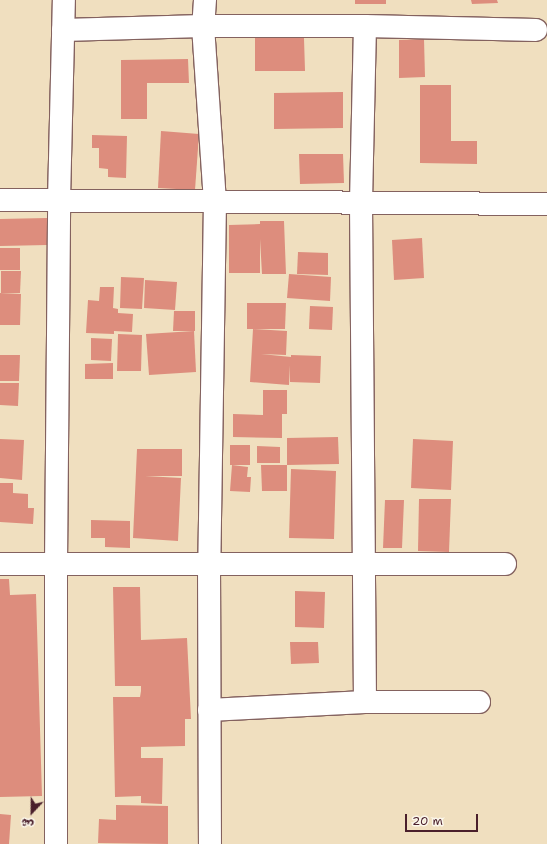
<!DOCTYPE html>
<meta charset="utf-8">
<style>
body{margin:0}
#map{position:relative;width:547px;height:844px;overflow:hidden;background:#f0dfbf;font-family:"Shantell Sans","Playpen Sans Arabic",sans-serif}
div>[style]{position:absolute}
.building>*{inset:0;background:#dd8d7d}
.roads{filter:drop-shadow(1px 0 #84625f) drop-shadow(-1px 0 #84625f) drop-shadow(0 1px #84625f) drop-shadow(0 -1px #84625f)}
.street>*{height:22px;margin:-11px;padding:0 11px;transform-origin:11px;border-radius:11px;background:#fff}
span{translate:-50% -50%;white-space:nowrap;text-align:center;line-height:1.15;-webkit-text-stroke:4px #fbf7ec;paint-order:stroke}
.north{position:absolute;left:12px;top:792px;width:40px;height:40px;-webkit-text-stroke:3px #fbf7ec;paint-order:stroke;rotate:202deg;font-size:11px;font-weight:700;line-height:16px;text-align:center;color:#4a1f2b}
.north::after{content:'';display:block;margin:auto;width:14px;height:18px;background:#4a1f2b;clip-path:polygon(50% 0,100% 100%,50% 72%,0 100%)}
.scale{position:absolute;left:405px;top:814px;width:73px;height:18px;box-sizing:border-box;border:2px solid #4a1f2b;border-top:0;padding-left:5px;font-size:12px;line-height:14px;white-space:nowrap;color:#4a1f2b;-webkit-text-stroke:3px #fbf7ec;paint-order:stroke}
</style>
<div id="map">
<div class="building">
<div style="clip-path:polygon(355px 0,386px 0,386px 4px,355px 4px)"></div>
<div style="clip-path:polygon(471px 0,497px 0,498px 3px,472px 4px)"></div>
<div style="clip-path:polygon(255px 38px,304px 38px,305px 71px,255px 71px)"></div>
<div style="clip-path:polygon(424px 39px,425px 77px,399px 78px,399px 40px)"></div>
<div style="clip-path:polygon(188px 59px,189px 83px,147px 83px,147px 119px,121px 119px,121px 60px)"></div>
<div style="clip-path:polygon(420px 85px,451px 85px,451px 141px,477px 141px,477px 164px,420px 163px)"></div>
<div style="clip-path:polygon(343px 92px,343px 128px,274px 129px,274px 93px)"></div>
<div style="clip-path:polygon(161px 131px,199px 134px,195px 190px,158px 188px)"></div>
<div style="clip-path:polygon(92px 135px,127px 136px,126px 178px,108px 177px,108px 169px,99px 168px,99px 148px,92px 148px)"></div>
<div style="clip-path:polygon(299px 154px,343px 154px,344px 183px,300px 184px)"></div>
<div style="clip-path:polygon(47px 218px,47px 245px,0 246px,0 219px)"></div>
<div style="clip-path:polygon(260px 221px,284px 221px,286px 274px,262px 274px,260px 239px,260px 273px,229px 273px,229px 225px,260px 224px)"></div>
<div style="clip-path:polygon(422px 238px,424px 278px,394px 280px,392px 240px)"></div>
<div style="clip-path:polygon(0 248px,20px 248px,20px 270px,0 270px)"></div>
<div style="clip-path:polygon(298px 252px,328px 253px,328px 275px,297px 274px)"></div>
<div style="clip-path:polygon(1px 271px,21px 271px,20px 293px,1px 293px)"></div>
<div style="clip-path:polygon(289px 274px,331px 277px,330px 301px,287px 298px)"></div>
<div style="clip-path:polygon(121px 277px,144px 278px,142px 309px,120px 308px)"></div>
<div style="clip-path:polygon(145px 280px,177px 282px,175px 310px,144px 308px)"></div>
<div style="clip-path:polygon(100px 287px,114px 287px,113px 308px,118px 309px,118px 313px,133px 314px,132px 332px,114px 331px,114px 334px,86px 333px,88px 300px,99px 301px)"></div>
<div style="clip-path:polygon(0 293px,21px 294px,20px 325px,0 325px)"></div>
<div style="clip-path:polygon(247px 303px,286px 303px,285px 329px,247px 329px)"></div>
<div style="clip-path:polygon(310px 306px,333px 307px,332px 330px,309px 329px)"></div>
<div style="clip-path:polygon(174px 311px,195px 311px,195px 331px,173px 331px)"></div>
<div style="clip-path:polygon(253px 329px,287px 331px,286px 355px,261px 354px,291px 357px,291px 355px,321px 356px,320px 383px,290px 382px,290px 365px,289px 385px,250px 382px)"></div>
<div style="clip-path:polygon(194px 331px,196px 372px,149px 375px,146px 334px)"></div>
<div style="clip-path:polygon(118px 334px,142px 335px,141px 371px,117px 371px)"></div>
<div style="clip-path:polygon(91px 338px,112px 339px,111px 361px,91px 360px)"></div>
<div style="clip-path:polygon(0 355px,20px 355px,19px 381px,0 381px)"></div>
<div style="clip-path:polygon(113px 363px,113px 379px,85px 379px,85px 364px)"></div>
<div style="clip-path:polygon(0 383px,19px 383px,18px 406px,0 405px)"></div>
<div style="clip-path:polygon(263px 390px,287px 390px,287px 414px,282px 414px,282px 438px,233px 437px,233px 414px,263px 415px)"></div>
<div style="clip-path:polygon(338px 437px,339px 464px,287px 465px,287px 438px)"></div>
<div style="clip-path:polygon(0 439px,24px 440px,22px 480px,0 478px)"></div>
<div style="clip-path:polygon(413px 439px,453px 441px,451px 490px,411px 488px)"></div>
<div style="clip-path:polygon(230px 445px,250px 445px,250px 465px,230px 465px)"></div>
<div style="clip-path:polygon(257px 446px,280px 447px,280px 463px,257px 463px)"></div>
<div style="clip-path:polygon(137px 449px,182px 449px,182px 476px,145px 476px,181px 478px,178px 541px,133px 538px)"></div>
<div style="clip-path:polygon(232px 465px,248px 467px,247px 477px,251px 477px,250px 492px,230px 491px)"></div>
<div style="clip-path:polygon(261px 465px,287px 465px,287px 491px,262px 491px)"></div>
<div style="clip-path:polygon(291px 469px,336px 471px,334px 539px,289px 538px)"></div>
<div style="clip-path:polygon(0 483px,13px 483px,13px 493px,28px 494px,28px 508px,34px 508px,33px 524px,0 522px)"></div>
<div style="clip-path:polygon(419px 499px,451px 499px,449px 552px,418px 551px)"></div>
<div style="clip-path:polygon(385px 500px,404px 500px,402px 548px,383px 548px)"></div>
<div style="clip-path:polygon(91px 520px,130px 521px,130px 548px,105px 547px,105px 538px,91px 538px)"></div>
<div style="clip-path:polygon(0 579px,9px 579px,10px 595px,36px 594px,42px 796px,0 797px)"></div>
<div style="clip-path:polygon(113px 587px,140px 587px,141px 640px,187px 638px,191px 719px,185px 719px,185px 746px,141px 747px,141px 758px,163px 758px,162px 804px,141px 803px,141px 796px,115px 797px,113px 697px,140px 697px,141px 691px,141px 686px,115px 686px)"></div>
<div style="clip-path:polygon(295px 591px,325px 592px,324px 628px,295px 627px)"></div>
<div style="clip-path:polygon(290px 642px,318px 642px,319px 663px,291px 664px)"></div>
<div style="clip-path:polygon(116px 805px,168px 806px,168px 844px,98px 843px,99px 819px,116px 820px)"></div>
<div style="clip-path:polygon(0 814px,11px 815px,9px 844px,0 844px)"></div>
</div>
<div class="roads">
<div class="street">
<div style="left:205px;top:0;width:26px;rotate:94deg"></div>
<div style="left:203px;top:26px;width:175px;rotate:86.1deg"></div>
<div style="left:215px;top:201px;width:363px;rotate:90.9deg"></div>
<div style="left:209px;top:564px;width:280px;rotate:89.8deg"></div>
<div style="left:63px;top:30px;width:140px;rotate:-1.6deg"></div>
<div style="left:203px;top:26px;width:162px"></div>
<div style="left:365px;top:26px;width:171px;rotate:1.3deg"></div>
<div style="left:0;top:200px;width:547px;rotate:0.42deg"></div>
<div style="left:0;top:564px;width:505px"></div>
<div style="left:365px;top:702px;width:500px;rotate:-90.46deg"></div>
<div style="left:361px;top:202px;width:176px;rotate:-88.7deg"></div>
<div style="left:209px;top:710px;width:156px;rotate:-2.9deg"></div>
<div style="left:365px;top:702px;width:114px"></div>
<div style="left:56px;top:844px;width:280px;rotate:-90deg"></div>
<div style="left:56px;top:564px;width:364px;rotate:-89.5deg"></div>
<div style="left:59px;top:200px;width:200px;rotate:-88.6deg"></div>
</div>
</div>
<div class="north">ش</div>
<div class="scale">20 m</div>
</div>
